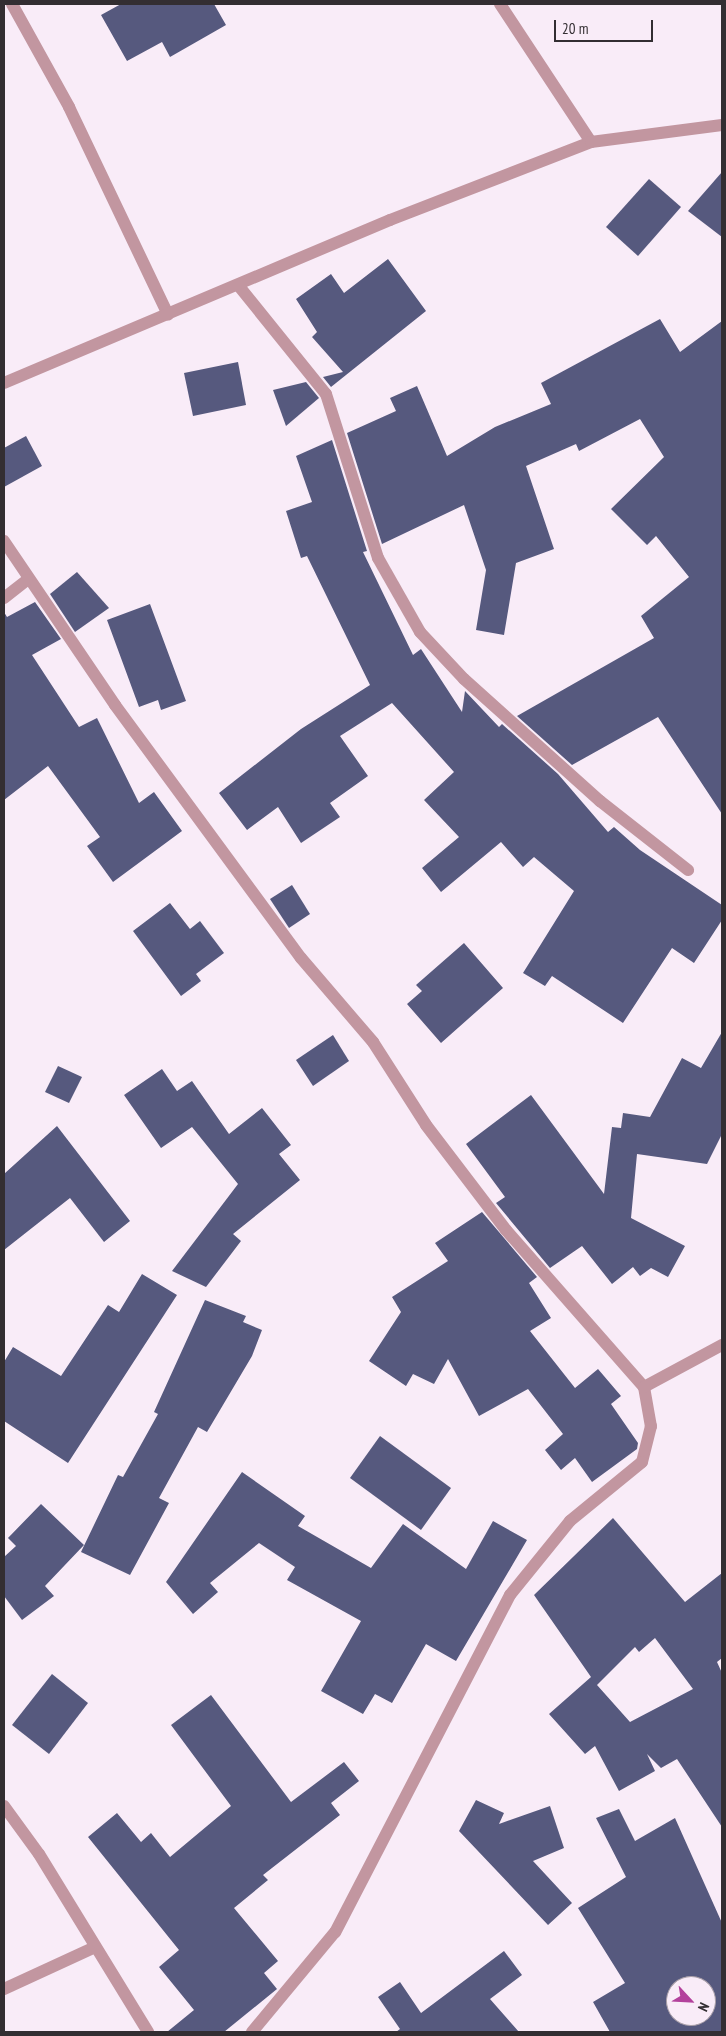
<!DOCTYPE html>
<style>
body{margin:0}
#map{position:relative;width:726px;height:2036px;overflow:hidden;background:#f9ecf8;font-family:"PT Sans Narrow",sans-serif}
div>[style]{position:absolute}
.building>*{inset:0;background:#56597e}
.minor>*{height:12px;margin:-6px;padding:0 6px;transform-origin:6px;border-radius:6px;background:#c296a0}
.tertiary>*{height:12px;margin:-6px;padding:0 6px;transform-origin:6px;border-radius:6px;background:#c296a0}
span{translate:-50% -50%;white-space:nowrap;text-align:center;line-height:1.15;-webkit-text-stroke:5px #f9ecf8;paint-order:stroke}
.frame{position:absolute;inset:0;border:5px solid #332e32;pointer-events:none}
.north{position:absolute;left:666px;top:1976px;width:50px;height:50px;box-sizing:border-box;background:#f9ecf8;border:1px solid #aaa0a9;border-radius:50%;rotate:115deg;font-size:14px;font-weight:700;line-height:20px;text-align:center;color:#332e32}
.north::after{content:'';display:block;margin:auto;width:18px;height:22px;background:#b3419c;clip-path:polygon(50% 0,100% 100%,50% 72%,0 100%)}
.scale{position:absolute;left:554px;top:20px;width:99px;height:22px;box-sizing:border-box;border:2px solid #332e32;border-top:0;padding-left:6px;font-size:15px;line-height:18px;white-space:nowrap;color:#332e32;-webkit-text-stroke:4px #f9ecf8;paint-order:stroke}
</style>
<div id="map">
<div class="building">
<div style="clip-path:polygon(121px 4px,214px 4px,226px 25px,170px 57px,162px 42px,127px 61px,101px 15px)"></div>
<div style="clip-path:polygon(722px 172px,722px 237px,688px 211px)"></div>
<div style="clip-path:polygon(649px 179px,681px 207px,638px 256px,606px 227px)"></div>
<div style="clip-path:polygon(388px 259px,426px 311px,331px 387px,323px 377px,343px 372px,312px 337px,317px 332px,296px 299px,331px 274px,344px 293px)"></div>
<div style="clip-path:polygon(660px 319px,680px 352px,722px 321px,722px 814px,658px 717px,572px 765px,517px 716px,654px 638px,641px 616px,689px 577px,656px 536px,647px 545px,611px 509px,664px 457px,640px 419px,579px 451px,576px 444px,526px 466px,554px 549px,516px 563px,504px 635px,476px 630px,486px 570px,464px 505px,382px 544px,347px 433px,396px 411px,390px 398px,417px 386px,447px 456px,495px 427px,551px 404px,541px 383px)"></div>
<div style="clip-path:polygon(238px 362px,246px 405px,193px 416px,184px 373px)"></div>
<div style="clip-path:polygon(306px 382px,319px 398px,286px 426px,273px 390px)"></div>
<div style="clip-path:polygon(26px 436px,42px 466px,4px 487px,4px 448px)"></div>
<div style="clip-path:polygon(332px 440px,367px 551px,363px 552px,413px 655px,421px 649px,462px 712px,465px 691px,499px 727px,502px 724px,558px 774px,608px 832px,614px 827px,640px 850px,722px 905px,722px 920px,694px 963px,672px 948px,623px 1023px,552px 976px,545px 986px,523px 973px,574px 891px,534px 857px,523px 867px,501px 842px,441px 892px,422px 868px,459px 837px,424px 800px,454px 772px,392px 703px,340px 736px,368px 776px,330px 803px,340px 817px,301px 843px,278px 807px,247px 830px,219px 793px,301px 729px,370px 685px,307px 556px,301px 558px,286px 511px,312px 502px,296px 456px)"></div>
<div style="clip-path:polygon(77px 572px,109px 608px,75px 632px,50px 594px)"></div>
<div style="clip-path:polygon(35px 602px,61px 639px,32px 655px,79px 727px,97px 718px,139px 803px,154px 792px,182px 831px,113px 882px,87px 846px,100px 837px,48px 766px,4px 800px,4px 612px,7px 617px)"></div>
<div style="clip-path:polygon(150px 604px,186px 701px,161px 710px,158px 700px,139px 707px,107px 620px)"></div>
<div style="clip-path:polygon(292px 885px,310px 914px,289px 928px,270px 899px)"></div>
<div style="clip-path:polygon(170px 903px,190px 929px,200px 921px,224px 953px,196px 974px,201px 981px,181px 996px,133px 931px)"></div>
<div style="clip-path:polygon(464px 943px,503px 988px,441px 1043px,407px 1004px,422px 991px,416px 985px)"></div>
<div style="clip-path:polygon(722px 1032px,722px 1134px,707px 1164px,637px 1154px,631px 1218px,685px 1246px,668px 1277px,651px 1268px,640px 1276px,633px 1267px,612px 1284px,582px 1246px,550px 1268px,496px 1203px,505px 1197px,466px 1144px,531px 1095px,604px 1194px,612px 1127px,621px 1128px,623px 1113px,650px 1117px,682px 1058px,701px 1068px)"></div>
<div style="clip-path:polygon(333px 1035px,349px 1061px,313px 1086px,296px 1060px)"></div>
<div style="clip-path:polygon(58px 1066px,82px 1077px,69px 1103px,45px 1092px)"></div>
<div style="clip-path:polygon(162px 1069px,177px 1091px,192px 1081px,229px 1134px,262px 1108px,291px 1145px,279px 1154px,300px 1180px,233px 1234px,241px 1241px,206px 1287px,172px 1271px,238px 1184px,192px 1127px,161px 1148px,124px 1095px)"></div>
<div style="clip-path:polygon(57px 1126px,130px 1221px,104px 1242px,70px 1198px,4px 1250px,4px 1174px)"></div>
<div style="clip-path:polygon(482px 1212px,537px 1277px,529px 1283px,551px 1318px,530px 1331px,575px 1388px,598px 1369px,621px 1396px,611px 1404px,638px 1443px,637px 1449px,592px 1482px,575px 1458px,561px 1470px,545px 1450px,563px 1434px,528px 1389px,479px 1416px,448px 1359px,434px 1384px,413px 1374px,406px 1386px,369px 1361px,401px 1312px,392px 1297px,448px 1261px,435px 1243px)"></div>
<div style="clip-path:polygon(142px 1274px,177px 1295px,68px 1463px,4px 1421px,4px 1362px,13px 1347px,61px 1376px,108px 1305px,119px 1312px)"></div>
<div style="clip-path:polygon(205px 1300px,246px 1316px,243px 1322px,262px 1330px,252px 1356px,207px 1432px,198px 1427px,159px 1498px,169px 1503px,130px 1575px,81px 1552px,118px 1475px,123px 1477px,158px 1414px,154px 1412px)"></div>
<div style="clip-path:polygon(380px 1436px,451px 1488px,421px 1530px,350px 1478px)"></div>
<div style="clip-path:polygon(242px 1472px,305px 1516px,298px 1526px,371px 1568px,403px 1524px,466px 1569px,493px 1521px,527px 1540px,456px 1661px,426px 1644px,392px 1703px,375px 1694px,363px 1714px,321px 1691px,361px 1621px,287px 1580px,295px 1567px,259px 1543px,210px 1583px,218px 1592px,193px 1614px,166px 1582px)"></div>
<div style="clip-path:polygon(41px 1504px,84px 1545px,45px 1586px,54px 1596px,22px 1620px,4px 1596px,4px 1557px,16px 1546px,8px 1538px)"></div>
<div style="clip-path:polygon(evenodd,613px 1518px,685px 1602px,722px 1573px,722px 1658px,717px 1662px,722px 1673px,722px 1827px,677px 1759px,661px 1768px,647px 1754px,655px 1771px,619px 1791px,595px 1746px,585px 1754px,549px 1714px,591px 1677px,534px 1595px,613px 1518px,655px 1638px,693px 1689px,630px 1722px,597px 1685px,635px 1647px,639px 1652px,655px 1638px)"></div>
<div style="clip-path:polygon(52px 1674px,88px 1703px,49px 1754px,12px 1725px)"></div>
<div style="clip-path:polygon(211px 1695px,291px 1802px,344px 1762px,359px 1781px,331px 1803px,340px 1815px,263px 1875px,268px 1880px,234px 1908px,278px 1961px,264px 1973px,277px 1989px,224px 2032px,167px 2032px,194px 2010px,159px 1967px,179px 1950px,88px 1837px,117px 1813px,141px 1842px,151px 1833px,170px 1857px,231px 1806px,171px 1725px)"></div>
<div style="clip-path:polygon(476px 1800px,504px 1813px,499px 1824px,550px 1806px,564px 1848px,533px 1861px,572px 1903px,548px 1925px,459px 1831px)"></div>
<div style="clip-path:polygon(evenodd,619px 1809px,635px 1841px,675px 1818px,722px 1923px,722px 2032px,610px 2032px,593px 2002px,625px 1983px,578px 1908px,626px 1877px,596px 1818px,619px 1809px,676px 1986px,706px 1986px,706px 2016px,676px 2016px,676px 1986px)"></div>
<div style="clip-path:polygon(504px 1951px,522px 1975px,490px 1999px,519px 2032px,396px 2032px,400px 2029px,378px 1997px,400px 1982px,421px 2013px)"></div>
</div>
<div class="minor">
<div style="left:12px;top:4px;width:118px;rotate:61deg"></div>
<div style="left:69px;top:107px;width:230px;rotate:64.5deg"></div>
<div style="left:500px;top:4px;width:165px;rotate:56.6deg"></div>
<div style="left:238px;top:285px;width:140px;rotate:51.1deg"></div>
<div style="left:326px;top:394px;width:172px;rotate:72.4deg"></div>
<div style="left:378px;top:558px;width:85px;rotate:60.4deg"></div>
<div style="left:420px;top:632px;width:64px;rotate:46.9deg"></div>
<div style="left:464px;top:679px;width:183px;rotate:41.9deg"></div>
<div style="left:600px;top:801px;width:112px;rotate:38.1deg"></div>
<div style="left:4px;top:383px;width:419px;rotate:-22.9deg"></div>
<div style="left:390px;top:220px;width:216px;rotate:-21.2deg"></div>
<div style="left:591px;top:142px;width:132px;rotate:-7.4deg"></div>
<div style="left:4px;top:541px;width:198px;rotate:55.9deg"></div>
<div style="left:115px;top:705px;width:314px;rotate:53.7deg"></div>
<div style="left:301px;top:958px;width:111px;rotate:49.4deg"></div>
<div style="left:373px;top:1042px;width:98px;rotate:57.4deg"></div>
<div style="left:426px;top:1125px;width:132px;rotate:52.7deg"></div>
<div style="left:506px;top:1230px;width:209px;rotate:48.7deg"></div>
<div style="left:644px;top:1387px;width:40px;rotate:80deg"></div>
<div style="left:651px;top:1426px;width:37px;rotate:104deg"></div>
<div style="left:642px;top:1462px;width:93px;rotate:140.7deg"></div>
<div style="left:570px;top:1521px;width:95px;rotate:129deg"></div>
<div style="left:510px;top:1595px;width:380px;rotate:117.4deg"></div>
<div style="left:335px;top:1932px;width:130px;rotate:129.7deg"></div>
<div style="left:4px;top:598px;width:29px;rotate:-38deg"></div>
<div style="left:644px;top:1387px;width:89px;rotate:-28.3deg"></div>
<div style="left:4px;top:1989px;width:98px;rotate:-24.7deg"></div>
</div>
<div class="tertiary">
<div style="left:4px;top:1806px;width:59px;rotate:53.9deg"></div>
<div style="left:39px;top:1854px;width:209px;rotate:58.5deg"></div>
</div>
<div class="frame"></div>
<div class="north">N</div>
<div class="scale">20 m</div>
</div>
